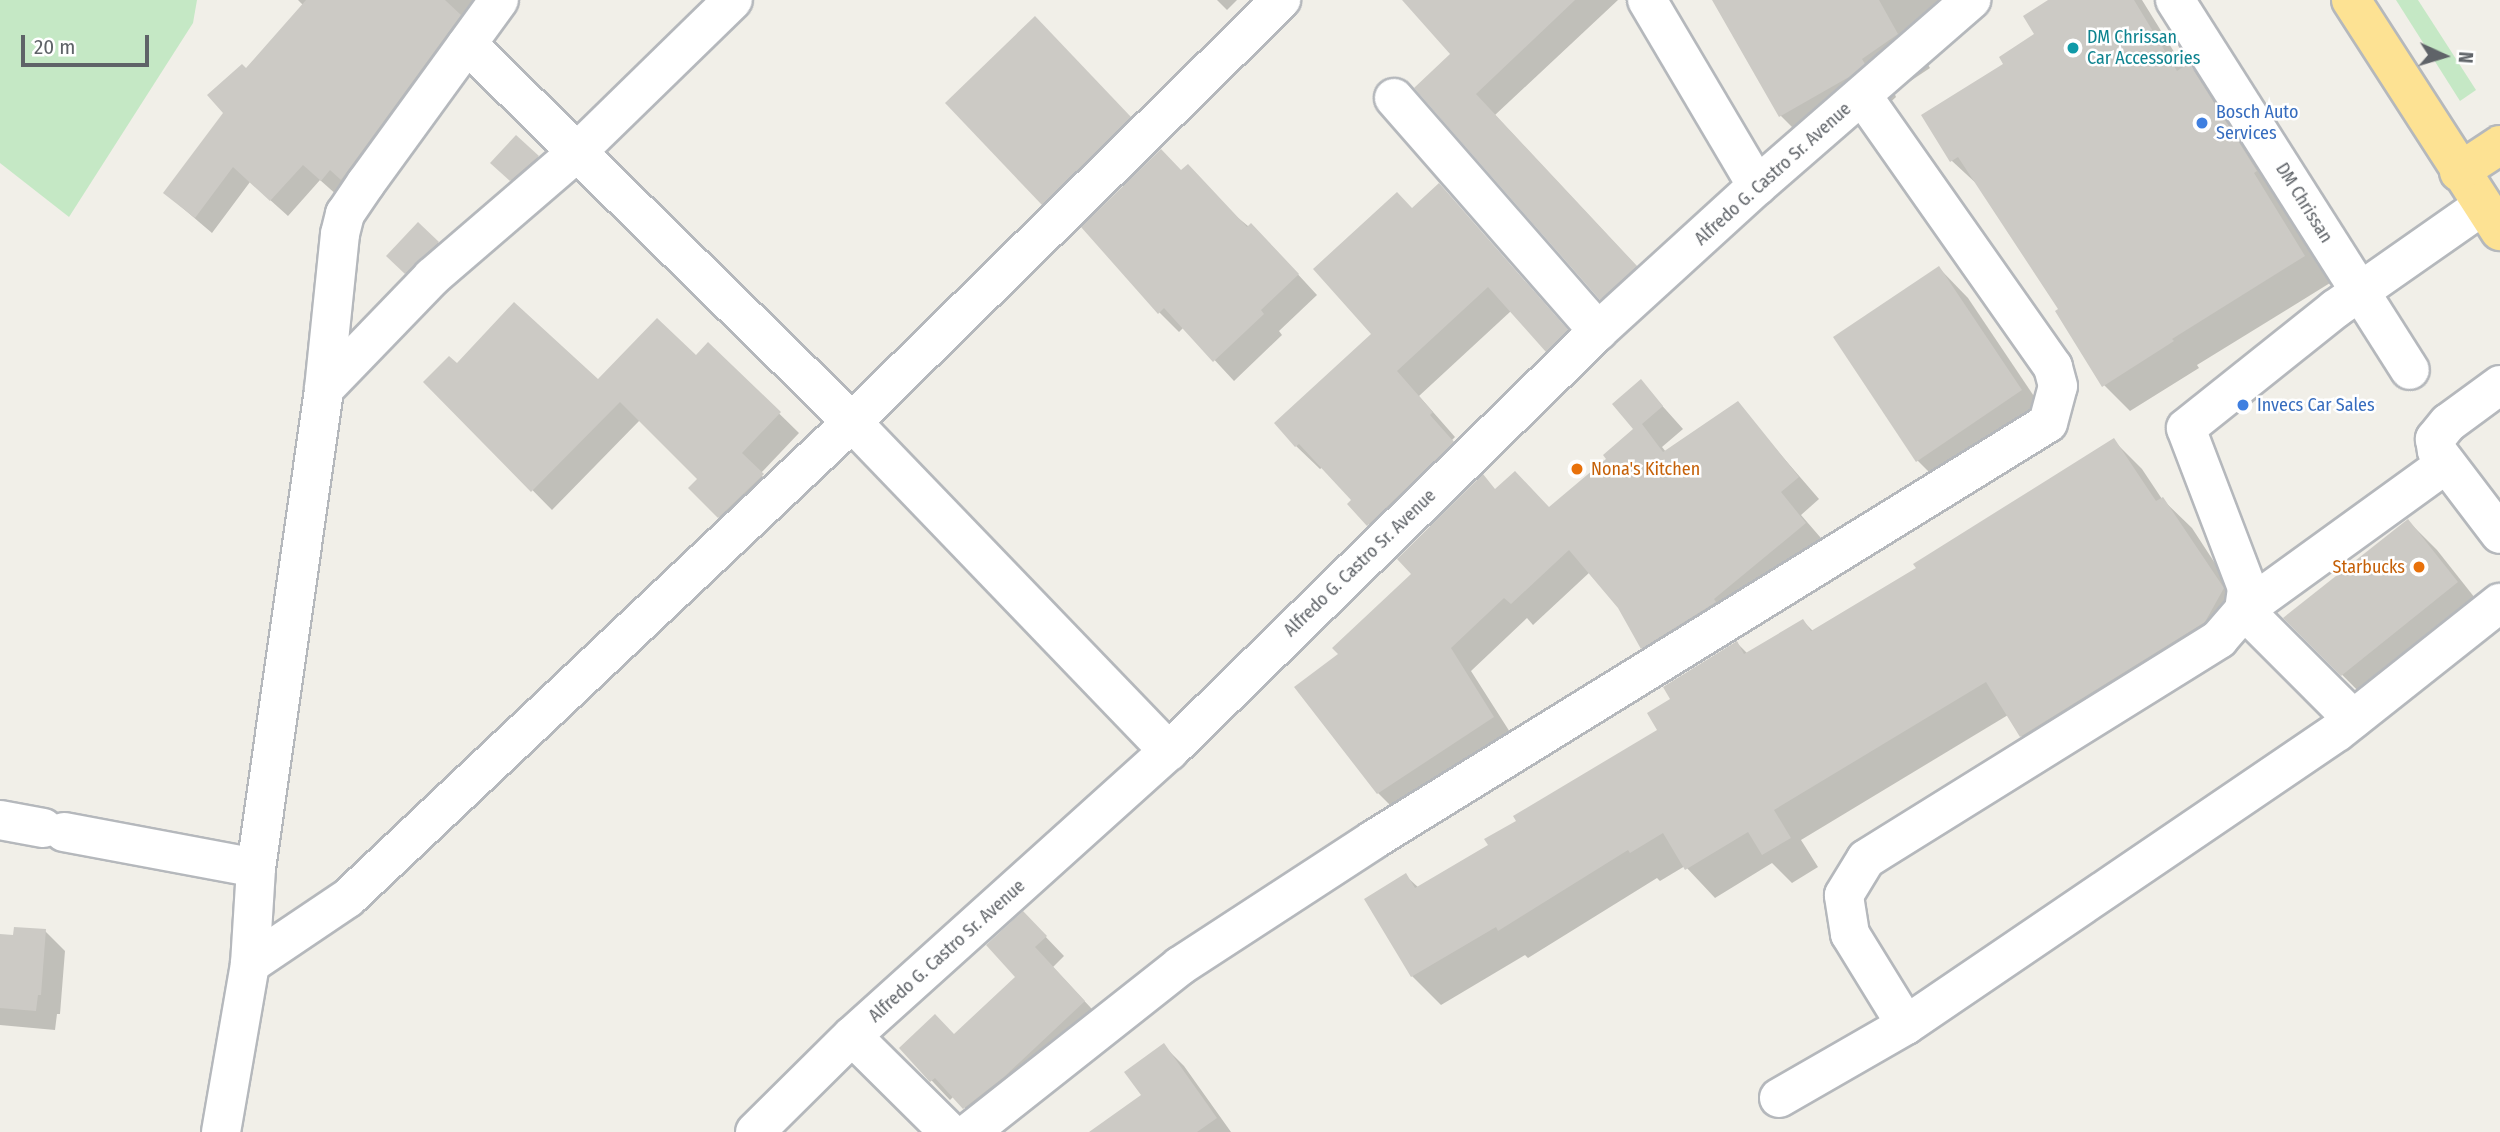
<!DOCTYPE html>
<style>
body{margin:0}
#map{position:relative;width:2500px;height:1132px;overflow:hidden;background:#f1efe8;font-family:"Fira Sans Condensed",sans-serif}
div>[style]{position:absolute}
.green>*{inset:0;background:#c5e8c5}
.shadow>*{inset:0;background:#0003}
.building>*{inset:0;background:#cccac5}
.roads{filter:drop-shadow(2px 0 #b5b8bc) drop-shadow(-2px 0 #b5b8bc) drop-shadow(0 2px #b5b8bc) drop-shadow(0 -2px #b5b8bc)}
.minor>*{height:38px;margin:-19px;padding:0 19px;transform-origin:19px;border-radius:19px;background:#fff}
.highway>*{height:38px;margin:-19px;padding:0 19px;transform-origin:19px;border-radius:19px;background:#fde293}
.dots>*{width:19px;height:19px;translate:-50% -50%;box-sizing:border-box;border:4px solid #fff;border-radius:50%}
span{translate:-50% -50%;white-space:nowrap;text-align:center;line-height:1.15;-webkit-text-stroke:5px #fff;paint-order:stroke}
.culture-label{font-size:18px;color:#0d838f}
.left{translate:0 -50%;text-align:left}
.shop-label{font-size:18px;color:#366cbe}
.street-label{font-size:18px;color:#5f6368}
.food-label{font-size:18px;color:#c56008}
.right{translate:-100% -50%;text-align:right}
.north{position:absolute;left:2409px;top:21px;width:70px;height:70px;-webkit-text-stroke:5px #fff;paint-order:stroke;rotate:94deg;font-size:19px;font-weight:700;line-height:28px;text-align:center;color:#5f6368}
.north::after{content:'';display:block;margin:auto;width:24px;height:32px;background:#5f6368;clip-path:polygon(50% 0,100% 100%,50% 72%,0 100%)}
.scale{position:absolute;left:21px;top:35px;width:128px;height:32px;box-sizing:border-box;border:4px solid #5f6368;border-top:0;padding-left:9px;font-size:21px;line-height:24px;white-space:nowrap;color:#5f6368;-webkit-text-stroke:5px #fff;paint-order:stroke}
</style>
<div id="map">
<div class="green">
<div style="clip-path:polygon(0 0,197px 0,193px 23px,69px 217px,0 163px)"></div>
<div style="clip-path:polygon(2396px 0,2418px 0,2476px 90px,2460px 101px)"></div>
</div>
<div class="shadow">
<div style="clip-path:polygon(298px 0,501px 0,338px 196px,320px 180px,288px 216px,250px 182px,212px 233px,165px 193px,225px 113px,246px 71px,303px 5px)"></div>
<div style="clip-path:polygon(1217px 0,1237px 0,1227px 10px)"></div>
<div style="clip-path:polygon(1404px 0,1618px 0,1495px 115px,1656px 287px,1621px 319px,1417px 88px,1453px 54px)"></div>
<div style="clip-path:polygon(1714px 0,1968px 0,1922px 55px,1930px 68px,1894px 92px,1896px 97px,1882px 110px,1814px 149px,1781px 116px)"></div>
<div style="clip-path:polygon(2052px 0,2142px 0,2184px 68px,2189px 65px,2215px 91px,2282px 197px,2278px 199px,2330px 283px,2197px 365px,2199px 368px,2130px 411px,2104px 385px,2060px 310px,1979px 186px,1952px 161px,1923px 116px,2005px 64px,2037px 35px)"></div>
<div style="clip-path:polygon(1059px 43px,1154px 143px,1067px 228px,1043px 204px)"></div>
<div style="clip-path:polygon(516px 137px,548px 167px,521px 190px,493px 163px)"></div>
<div style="clip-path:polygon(1182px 172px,1270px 244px,1317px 295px,1279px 331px,1282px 335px,1234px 381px,1184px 327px,1179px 332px,1159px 312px)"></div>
<div style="clip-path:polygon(1439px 185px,1590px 355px,1571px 374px,1511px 311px,1419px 396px,1455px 437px,1452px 440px,1476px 467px,1392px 549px,1350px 504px,1354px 501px,1323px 467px,1320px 469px,1296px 446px,1374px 334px,1412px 210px)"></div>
<div style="clip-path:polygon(418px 225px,438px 243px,458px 263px,409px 276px,389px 256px)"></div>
<div style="clip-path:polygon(1939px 268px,1968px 298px,2050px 420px,1947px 490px,1917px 460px)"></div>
<div style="clip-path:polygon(708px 344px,799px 433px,760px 474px,782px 495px,739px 536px,690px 488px,700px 479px,640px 420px,552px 510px,426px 382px,457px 365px,599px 381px,696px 358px)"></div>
<div style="clip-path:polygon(1641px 382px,1683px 429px,1662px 447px,1666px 452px,1737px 404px,1819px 499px,1801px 515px,1827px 545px,1664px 669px,1642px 648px,1619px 607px,1590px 572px,1533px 625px,1527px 618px,1471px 671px,1515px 740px,1400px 815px,1378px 793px,1340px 654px,1496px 490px,1549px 509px,1609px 459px,1636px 429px)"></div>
<div style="clip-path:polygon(2113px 440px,2142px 469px,2162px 499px,2192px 528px,2252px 620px,2050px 765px,2021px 736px,2008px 715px,1801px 840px,1818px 867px,1792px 883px,1772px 863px,1715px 898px,1685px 866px,1660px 881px,1657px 878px,1528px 958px,1525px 955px,1441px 1005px,1412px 976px,1366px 900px,1406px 876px,1419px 888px,1491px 846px,1659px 731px,1672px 700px,1737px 643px,1748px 654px,1803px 621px,1814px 632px,1918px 569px)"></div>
<div style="clip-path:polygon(2408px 521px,2437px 550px,2486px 612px,2371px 704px,2286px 618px)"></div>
<div style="clip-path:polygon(45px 931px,65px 951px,60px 1014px,57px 1014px,55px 1030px,0 1025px,0 936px,15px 937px)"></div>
<div style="clip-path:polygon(1042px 933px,1064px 956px,1053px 967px,1103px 1021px,983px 1127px,954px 1096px,950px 1100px,901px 1048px,955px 1036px,1018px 977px)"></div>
<div style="clip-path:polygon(1164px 1046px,1184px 1066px,1231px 1132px,1092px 1132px,1143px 1096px)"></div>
</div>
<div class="building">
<div style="clip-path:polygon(306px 0,445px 0,461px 15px,341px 180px,330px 170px,321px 181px,303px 165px,270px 201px,233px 167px,195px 218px,163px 193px,223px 113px,207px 95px,242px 64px,246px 68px)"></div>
<div style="clip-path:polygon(1402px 0,1575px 0,1476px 94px,1637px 266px,1600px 300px,1414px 88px,1450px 54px)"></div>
<div style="clip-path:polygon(1712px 0,1879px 0,1898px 34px,1862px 59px,1865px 64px,1849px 77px,1779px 117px)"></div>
<div style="clip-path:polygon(2048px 0,2134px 0,2177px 71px,2189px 63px,2257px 171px,2254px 173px,2305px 256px,2172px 339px,2174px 341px,2102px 387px,2055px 311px,2058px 309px,1958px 157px,1950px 162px,1921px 115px,2003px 64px,1999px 57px,2034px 34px,2023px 16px)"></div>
<div style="clip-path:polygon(1035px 16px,1131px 117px,1042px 205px,945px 103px)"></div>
<div style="clip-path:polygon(516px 135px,539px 156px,510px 181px,490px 163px)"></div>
<div style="clip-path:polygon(1161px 149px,1181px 170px,1188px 164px,1247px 227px,1251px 223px,1299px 274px,1261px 310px,1264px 314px,1213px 362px,1164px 308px,1158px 314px,1081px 227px)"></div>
<div style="clip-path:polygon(1439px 183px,1568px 330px,1546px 352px,1488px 287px,1397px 371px,1433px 412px,1430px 415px,1454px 442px,1367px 526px,1347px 504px,1351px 500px,1299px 444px,1295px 447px,1274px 423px,1371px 334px,1313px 269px,1397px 192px,1412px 208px)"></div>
<div style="clip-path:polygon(418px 222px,439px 242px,405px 274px,386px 256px)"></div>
<div style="clip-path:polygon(1939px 266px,2022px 390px,1916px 462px,1833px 337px)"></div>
<div style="clip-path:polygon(514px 302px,598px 379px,657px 318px,696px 355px,708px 342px,781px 412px,742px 453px,764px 474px,718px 518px,688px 488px,697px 479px,620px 402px,531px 492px,423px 382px,449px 356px,457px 363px)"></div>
<div style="clip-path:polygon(1641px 379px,1663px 406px,1642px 424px,1663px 452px,1738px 401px,1799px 477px,1781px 492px,1806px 523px,1714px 599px,1716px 602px,1641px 649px,1618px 608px,1569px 550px,1511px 604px,1504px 598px,1451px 648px,1494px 717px,1377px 794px,1294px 687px,1338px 654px,1332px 648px,1411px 574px,1397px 559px,1483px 474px,1495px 489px,1515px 471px,1549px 507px,1606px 459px,1603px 455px,1633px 429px,1612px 404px)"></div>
<div style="clip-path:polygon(2114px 438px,2156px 501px,2163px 497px,2224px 588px,2205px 622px,2020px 737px,1986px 682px,1774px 810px,1791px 838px,1762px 855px,1748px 832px,1685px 870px,1663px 833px,1630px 853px,1628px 850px,1498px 931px,1496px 927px,1411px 977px,1364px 899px,1406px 873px,1415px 888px,1488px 845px,1484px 839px,1516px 821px,1513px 816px,1657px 730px,1647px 713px,1670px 699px,1663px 687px,1737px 641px,1744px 654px,1803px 619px,1811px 631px,1916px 568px,1913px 564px)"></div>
<div style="clip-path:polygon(2408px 519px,2458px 582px,2341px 676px,2283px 618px)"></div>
<div style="clip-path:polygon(1023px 911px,1047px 936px,1035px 947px,1085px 1001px,1004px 1077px,963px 1109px,935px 1078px,930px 1082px,899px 1048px,935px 1014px,954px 1034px,1015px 977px,986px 945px)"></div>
<div style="clip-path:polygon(14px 927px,46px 929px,41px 995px,38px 995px,36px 1011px,0 1008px,0 934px,13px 935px)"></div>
<div style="clip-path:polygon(1164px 1043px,1217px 1118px,1197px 1132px,1089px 1132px,1141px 1095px,1124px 1072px)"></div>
</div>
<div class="roads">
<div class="minor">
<div style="left:1647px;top:0;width:216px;rotate:59.4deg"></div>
<div style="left:2175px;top:0;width:438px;rotate:57.6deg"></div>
<div style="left:467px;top:44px;width:540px;rotate:44.47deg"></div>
<div style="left:852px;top:422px;width:457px;rotate:46.1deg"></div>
<div style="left:1394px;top:98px;width:310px;rotate:48.8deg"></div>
<div style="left:2500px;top:385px;width:64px;rotate:143.8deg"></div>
<div style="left:2448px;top:423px;width:21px;rotate:129deg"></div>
<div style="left:2435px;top:439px;width:12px;rotate:81deg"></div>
<div style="left:2437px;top:451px;width:104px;rotate:52.8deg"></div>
<div style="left:324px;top:389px;width:156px;rotate:-46deg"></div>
<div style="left:432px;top:277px;width:190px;rotate:-40.7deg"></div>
<div style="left:576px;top:153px;width:219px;rotate:-44.3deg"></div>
<div style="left:2353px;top:719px;width:154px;rotate:-135deg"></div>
<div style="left:2244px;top:610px;width:249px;rotate:-35.9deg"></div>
<div style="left:0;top:820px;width:44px;rotate:10.5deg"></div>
<div style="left:64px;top:832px;width:195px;rotate:10.6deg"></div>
<div style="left:250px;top:964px;width:118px;rotate:-34deg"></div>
<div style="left:348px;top:898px;width:693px;rotate:-43.36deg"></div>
<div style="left:852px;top:422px;width:602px;rotate:-44.53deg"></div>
<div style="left:1906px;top:1025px;width:107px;rotate:-121.6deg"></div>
<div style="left:1850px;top:934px;width:39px;rotate:-99deg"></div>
<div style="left:1844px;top:895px;width:42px;rotate:-58.6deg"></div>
<div style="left:1866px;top:859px;width:416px;rotate:-31.9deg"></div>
<div style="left:2219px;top:639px;width:38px;rotate:-49deg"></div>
<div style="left:2244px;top:610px;width:22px;rotate:-82deg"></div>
<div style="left:2247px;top:588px;width:171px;rotate:-110.9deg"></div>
<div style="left:2186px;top:428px;width:191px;rotate:-38.6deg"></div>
<div style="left:2335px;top:309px;width:179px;rotate:-35deg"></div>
<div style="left:852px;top:1036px;width:136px;rotate:44.7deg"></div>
<div style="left:1779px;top:1098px;width:146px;rotate:-29.9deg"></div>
<div style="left:1906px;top:1025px;width:521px;rotate:-34.21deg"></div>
<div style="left:2337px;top:732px;width:208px;rotate:-38.4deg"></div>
<div style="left:221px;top:1132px;width:170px;rotate:-80.2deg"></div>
<div style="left:250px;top:964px;width:96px;rotate:-86.4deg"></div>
<div style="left:256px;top:868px;width:484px;rotate:-81.9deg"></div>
<div style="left:324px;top:389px;width:156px;rotate:-84.1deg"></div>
<div style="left:340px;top:234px;width:21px;rotate:-76deg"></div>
<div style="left:345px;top:214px;width:37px;rotate:-56deg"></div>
<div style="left:366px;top:183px;width:226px;rotate:-54deg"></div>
<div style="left:755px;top:1132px;width:136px;rotate:-44.7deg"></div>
<div style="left:852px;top:1036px;width:426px;rotate:-42deg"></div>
<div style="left:1169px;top:751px;width:600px;rotate:-44.39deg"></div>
<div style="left:1598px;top:331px;width:215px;rotate:-42.4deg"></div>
<div style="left:1757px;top:186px;width:284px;rotate:-41deg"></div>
<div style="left:970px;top:1132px;width:268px;rotate:-38.3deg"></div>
<div style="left:1180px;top:966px;width:230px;rotate:-33.1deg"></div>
<div style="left:1373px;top:840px;width:793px;rotate:-31.71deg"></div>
<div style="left:2048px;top:423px;width:38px;rotate:-75deg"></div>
<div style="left:2058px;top:386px;width:20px;rotate:-105deg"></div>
<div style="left:2053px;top:367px;width:332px;rotate:-125.1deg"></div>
</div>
<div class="highway">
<div style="left:2351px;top:0;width:275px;rotate:57.2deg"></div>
<div style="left:2459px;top:172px;width:49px;rotate:-33.4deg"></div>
</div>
</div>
<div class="dots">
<div style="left:2073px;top:48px;background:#0f9aa8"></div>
<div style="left:2202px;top:123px;background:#3f7fe0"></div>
<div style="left:2243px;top:405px;background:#3f7fe0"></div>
<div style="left:1577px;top:469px;background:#e8710a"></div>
<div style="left:2419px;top:567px;background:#e8710a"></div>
</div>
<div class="culture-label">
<span class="left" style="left:2087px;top:48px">DM Chrissan<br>Car Accessories</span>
</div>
<div class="shop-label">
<span class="left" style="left:2216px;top:123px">Bosch Auto<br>Services</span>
<span class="left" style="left:2257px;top:405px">Invecs Car Sales</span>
</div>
<div class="street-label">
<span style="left:1773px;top:174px;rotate:-42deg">Alfredo G. Castro Sr. Avenue</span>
<span style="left:2304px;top:203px;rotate:58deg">DM Chrissan</span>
<span style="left:1360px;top:563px;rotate:-44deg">Alfredo G. Castro Sr. Avenue</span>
<span style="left:947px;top:951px;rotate:-42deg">Alfredo G. Castro Sr. Avenue</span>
</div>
<div class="food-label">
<span class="left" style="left:1591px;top:469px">Nona's Kitchen</span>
<span class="right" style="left:2405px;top:567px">Starbucks</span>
</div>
<div class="north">N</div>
<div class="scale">20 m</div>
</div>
